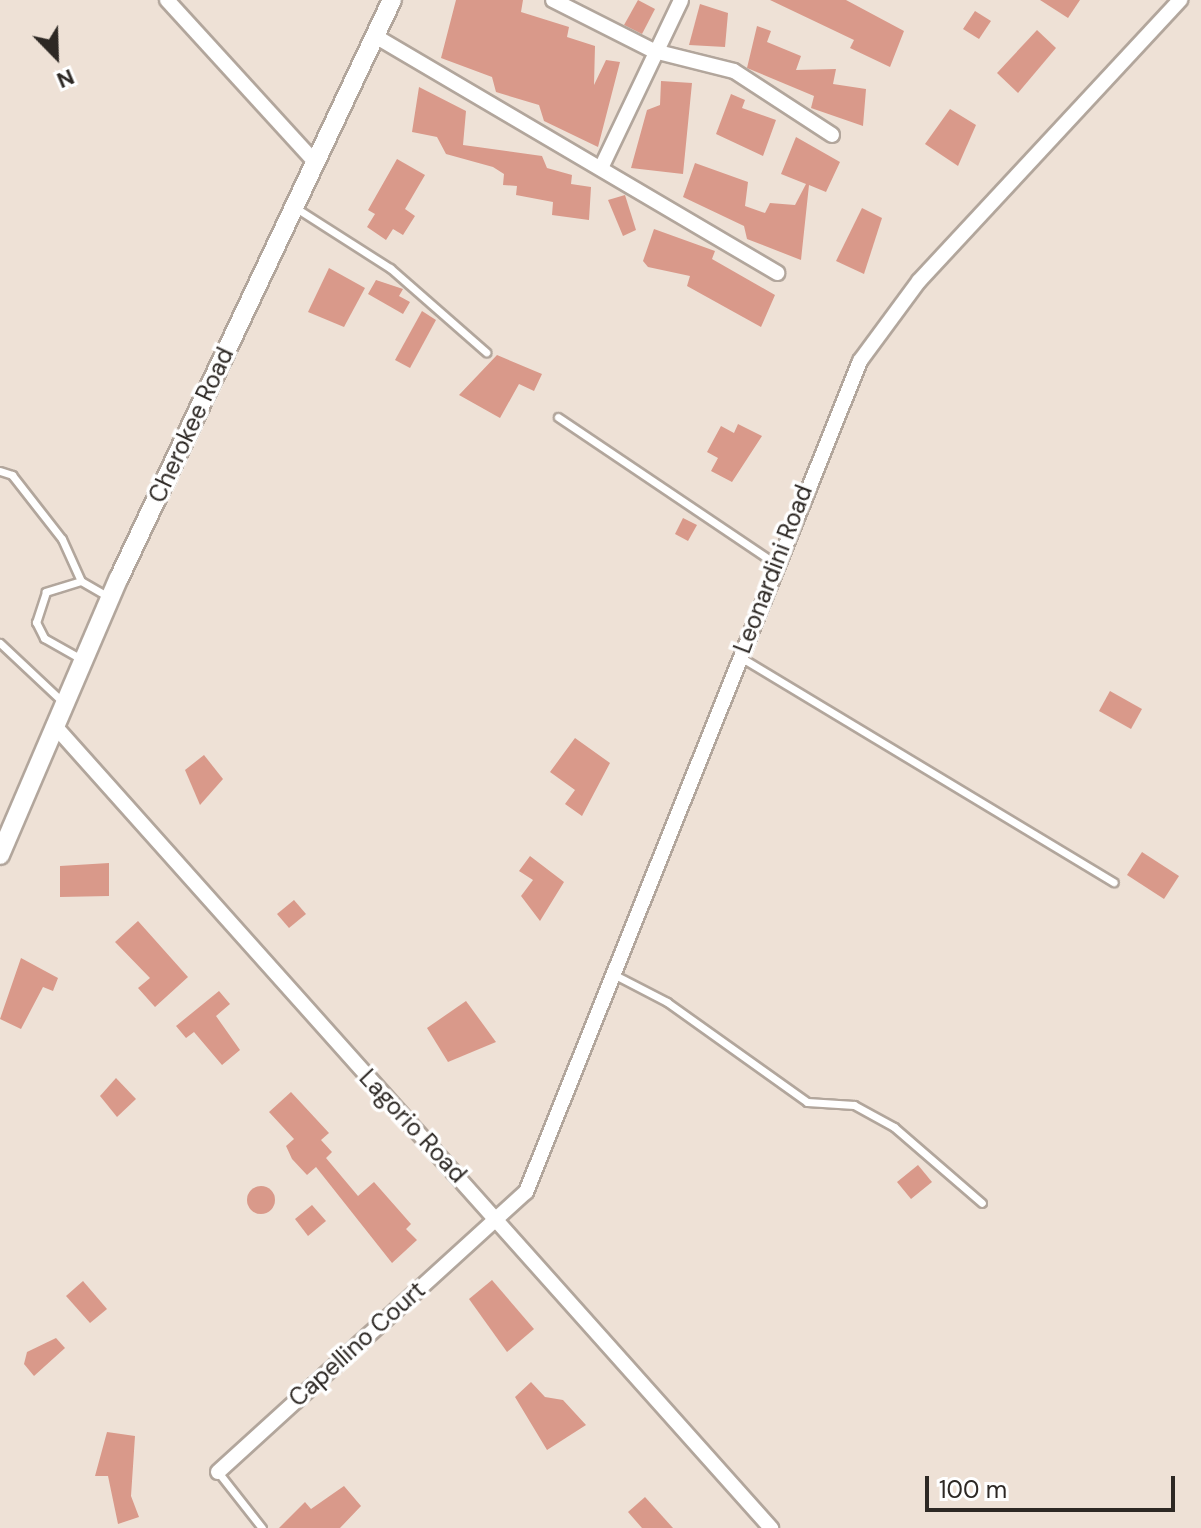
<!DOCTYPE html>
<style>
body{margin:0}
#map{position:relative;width:1201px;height:1528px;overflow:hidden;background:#eee1d6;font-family:"DM Sans",sans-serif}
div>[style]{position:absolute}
.building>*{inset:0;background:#d9998a}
.round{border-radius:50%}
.roads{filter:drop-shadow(2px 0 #b2a69c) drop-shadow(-2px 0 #b2a69c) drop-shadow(0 2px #b2a69c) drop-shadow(0 -2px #b2a69c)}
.service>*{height:7px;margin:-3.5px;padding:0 3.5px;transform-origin:3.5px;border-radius:3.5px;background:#fff}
.minor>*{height:14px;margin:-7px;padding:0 7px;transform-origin:7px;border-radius:7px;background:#fff}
.tertiary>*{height:18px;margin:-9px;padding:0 9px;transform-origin:9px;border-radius:9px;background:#fff}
span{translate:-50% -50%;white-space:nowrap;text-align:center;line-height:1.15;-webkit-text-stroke:7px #fff;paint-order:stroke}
.street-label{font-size:24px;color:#2d2824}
.north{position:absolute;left:16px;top:16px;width:80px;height:80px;-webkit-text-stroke:6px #fff;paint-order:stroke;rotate:157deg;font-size:22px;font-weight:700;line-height:32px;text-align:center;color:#2d2824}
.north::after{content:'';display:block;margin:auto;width:28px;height:36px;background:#2d2824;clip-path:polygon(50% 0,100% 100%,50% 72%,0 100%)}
.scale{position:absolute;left:925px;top:1476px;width:250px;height:36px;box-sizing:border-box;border:4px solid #2d2824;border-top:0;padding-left:10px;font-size:24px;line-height:28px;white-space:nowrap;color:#2d2824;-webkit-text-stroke:6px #fff;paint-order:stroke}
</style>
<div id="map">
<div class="building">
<div style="clip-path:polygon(456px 0,523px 0,521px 12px,569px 27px,567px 37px,595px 46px,594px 85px,606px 60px,620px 62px,598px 147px,544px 121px,539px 105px,496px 92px,492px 77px,441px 58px)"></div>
<div style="clip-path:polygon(638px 0,655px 9px,642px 34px,624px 25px)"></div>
<div style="clip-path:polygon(770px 0,846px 0,904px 31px,890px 67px,850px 48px,854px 40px)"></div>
<div style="clip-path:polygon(1040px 0,1080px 0,1068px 18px)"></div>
<div style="clip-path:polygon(700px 4px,728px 13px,725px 47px,689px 45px)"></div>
<div style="clip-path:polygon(975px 11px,991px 21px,979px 39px,963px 29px)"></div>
<div style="clip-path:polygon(757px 26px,771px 31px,767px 42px,801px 56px,796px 70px,836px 69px,833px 84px,866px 89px,863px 126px,811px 108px,814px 96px,747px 68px)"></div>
<div style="clip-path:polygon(1037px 30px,1056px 48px,1018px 93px,997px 73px)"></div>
<div style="clip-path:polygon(661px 81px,692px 83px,683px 174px,631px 168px,647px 110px,660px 105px)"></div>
<div style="clip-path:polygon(419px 87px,466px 111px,463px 145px,542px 156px,547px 168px,572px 175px,571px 184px,591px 187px,589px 220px,552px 215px,553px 202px,516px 195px,517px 186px,503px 185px,504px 174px,493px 167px,446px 154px,437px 137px,412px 132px)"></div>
<div style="clip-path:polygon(731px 94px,745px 100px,742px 108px,776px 120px,763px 156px,716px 134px)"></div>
<div style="clip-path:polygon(950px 109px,976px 125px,958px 166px,925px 144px)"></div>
<div style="clip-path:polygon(796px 137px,840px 162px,826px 192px,809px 185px,801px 260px,747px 239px,744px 226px,683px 197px,695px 163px,748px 182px,745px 206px,765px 213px,770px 203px,795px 205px,806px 184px,781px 174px)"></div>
<div style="clip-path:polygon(397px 159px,425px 175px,405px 209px,415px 216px,403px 235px,393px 229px,386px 240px,367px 227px,375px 214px,368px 210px)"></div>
<div style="clip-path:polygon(625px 195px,636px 230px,623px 236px,608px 200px)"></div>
<div style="clip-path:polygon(862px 208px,882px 218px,864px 274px,836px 261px)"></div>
<div style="clip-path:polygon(654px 229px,715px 251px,712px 259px,775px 295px,761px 327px,687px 286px,690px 276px,648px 267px,643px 261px)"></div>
<div style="clip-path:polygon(329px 268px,365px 288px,344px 327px,308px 312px)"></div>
<div style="clip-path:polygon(376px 280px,403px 289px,399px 296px,410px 302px,403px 314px,368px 294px)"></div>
<div style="clip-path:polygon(422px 311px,436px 320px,410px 368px,395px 360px)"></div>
<div style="clip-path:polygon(497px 355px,542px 374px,534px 391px,519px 384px,500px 418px,459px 395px)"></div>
<div style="clip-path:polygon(738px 424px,762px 436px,732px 482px,711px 471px,718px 458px,707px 452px,721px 426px,734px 433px)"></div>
<div style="clip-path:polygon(683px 518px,697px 525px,688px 541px,675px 534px)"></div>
<div style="clip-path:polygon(1110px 691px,1142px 709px,1131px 729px,1099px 711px)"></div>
<div style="clip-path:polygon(575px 738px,610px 763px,582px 816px,565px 804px,575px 790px,550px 772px)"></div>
<div style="clip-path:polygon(204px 755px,223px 779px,200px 805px,185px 770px)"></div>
<div style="clip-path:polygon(1142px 852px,1179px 876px,1164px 899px,1127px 875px)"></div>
<div style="clip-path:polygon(530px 856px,564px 882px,540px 921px,521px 896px,533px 880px,519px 871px)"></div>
<div style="clip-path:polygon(109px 863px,109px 896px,60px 897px,60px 866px)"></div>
<div style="clip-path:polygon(294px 900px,306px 914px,289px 928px,277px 914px)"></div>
<div style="clip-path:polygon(138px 921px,188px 977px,155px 1007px,138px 988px,150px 978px,115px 942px)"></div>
<div style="clip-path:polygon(21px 958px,58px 978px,53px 991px,43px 987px,21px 1029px,0 1019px)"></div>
<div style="clip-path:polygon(219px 991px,230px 1004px,216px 1016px,240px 1050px,222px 1065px,194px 1032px,186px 1038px,176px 1026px)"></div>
<div style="clip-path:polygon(466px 1001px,496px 1042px,448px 1062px,427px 1028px)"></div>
<div style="clip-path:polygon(116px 1078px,136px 1099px,117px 1117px,100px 1096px)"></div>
<div style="clip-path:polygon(291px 1092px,329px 1133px,321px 1140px,332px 1152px,326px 1158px,358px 1196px,374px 1182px,411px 1224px,406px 1229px,417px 1240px,392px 1263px,316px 1167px,307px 1175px,292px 1159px,286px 1146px,294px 1139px,269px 1112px)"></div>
<div style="clip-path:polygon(918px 1165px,932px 1182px,911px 1199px,897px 1182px)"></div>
<div class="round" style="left:247px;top:1186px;width:28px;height:28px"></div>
<div style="clip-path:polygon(312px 1205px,326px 1221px,308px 1236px,295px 1219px)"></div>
<div style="clip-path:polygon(492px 1280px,534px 1329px,507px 1352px,469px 1299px)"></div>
<div style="clip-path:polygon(83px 1281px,107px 1309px,90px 1323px,66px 1296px)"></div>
<div style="clip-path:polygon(56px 1338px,65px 1348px,34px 1376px,24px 1364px,27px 1352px)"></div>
<div style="clip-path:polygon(531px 1382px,545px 1397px,563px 1400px,586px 1425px,547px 1450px,515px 1397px)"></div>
<div style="clip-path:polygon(107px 1432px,135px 1436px,131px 1496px,139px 1517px,118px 1524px,108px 1476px,95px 1476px)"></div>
<div style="clip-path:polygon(344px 1486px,361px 1506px,340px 1528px,279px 1528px,305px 1502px,311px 1509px)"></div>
<div style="clip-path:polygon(645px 1497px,673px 1528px,642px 1528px,628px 1512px)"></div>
</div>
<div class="roads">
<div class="service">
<div style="left:296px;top:208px;width:112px;rotate:32.6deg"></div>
<div style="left:390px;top:268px;width:128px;rotate:41.2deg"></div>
<div style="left:558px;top:417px;width:263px;rotate:34deg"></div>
<div style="left:0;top:471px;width:13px;rotate:18deg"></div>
<div style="left:12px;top:475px;width:81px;rotate:52deg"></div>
<div style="left:62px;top:539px;width:46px;rotate:65.7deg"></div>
<div style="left:81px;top:581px;width:34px;rotate:30deg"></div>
<div style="left:81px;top:581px;width:37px;rotate:163deg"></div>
<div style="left:46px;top:592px;width:32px;rotate:108deg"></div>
<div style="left:36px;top:622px;width:18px;rotate:63deg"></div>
<div style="left:44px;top:638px;width:45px;rotate:29.4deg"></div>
<div style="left:0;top:643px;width:88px;rotate:43.2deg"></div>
<div style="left:742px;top:658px;width:434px;rotate:31.1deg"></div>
<div style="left:615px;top:975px;width:59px;rotate:27.4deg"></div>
<div style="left:667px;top:1002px;width:172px;rotate:35.5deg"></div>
<div style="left:807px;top:1102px;width:47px;rotate:3.7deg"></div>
<div style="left:854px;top:1105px;width:46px;rotate:28.8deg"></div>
<div style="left:894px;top:1127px;width:116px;rotate:40.8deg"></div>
<div style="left:218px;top:1472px;width:71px;rotate:51.8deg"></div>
</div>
<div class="minor">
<div style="left:167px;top:0;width:219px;rotate:47.6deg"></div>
<div style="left:553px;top:0;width:113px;rotate:26.8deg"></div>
<div style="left:654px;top:51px;width:82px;rotate:14deg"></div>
<div style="left:734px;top:71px;width:117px;rotate:33.1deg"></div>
<div style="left:375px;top:36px;width:467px;rotate:30.5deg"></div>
<div style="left:601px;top:168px;width:186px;rotate:-64.5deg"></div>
<div style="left:54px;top:725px;width:1077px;rotate:48.24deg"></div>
<div style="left:218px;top:1472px;width:416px;rotate:-42.3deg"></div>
<div style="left:526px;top:1192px;width:896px;rotate:-68.1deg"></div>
<div style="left:860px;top:361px;width:99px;rotate:-53.6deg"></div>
<div style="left:919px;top:281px;width:384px;rotate:-47.1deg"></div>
</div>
<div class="tertiary">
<div style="left:0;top:855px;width:301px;rotate:-66.8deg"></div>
<div style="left:119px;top:578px;width:639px;rotate:-64.72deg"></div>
</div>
</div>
<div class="street-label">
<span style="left:191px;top:425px;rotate:-65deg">Cherokee Road</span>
<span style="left:773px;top:569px;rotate:-69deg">Leonardini Road</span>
<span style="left:413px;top:1126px;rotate:47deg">Lagorio Road</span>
<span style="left:357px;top:1344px;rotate:-42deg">Capellino Court</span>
</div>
<div class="north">N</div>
<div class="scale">100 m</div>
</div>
